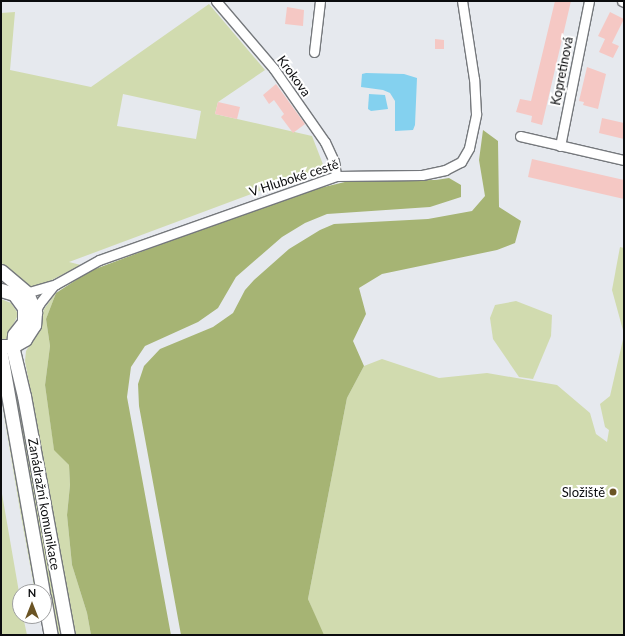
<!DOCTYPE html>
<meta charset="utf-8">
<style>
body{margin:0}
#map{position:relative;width:625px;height:636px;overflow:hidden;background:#e6e9ee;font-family:Lato,sans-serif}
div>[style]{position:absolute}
.green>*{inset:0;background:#d1dbaf}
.forest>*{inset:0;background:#a6b474}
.water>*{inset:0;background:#84d1ef}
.building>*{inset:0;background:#f5c8c4}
.roads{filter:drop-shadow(1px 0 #75787c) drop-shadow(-1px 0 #75787c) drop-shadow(0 1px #75787c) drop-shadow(0 -1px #75787c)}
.minor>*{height:9px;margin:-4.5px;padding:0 4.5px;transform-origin:4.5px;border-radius:4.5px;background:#fff}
.secondary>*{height:13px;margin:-6.5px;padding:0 6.5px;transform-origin:6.5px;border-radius:6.5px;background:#fff}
.dots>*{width:11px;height:11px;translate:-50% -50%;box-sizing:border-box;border:2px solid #fff;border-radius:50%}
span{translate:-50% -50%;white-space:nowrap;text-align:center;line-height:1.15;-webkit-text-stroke:4px #fff;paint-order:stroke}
.street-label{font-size:13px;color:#0b0c0e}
.poi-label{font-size:13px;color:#0b0c0e}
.right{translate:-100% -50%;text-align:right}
.frame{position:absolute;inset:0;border:2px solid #0b0c0e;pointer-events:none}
.north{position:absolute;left:12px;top:584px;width:40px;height:40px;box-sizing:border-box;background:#fff;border:1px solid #9d9e9f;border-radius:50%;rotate:0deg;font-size:11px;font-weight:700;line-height:16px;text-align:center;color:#0b0c0e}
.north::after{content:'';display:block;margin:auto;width:14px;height:18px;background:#6b5424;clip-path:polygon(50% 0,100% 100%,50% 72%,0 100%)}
</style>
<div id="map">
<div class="green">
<div style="clip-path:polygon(evenodd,209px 4px,265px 70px,218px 102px,215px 114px,312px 136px,324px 167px,69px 262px,81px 265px,42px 285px,31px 287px,14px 278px,1px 262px,1px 13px,15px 12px,10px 70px,91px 87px,209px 4px,123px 94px,201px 111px,196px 139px,117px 126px,123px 94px)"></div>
<div style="clip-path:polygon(620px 247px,624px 248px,624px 334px,612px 290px)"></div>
<div style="clip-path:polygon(56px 293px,46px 319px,50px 346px,45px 385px,54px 449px,69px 465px,70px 485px,67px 515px,72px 565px,87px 613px,91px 635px,75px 635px,25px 361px,26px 351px,38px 332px,44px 309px)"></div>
<div style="clip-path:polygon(1px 299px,11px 303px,17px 312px,17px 317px,6px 339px,1px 339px)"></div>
<div style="clip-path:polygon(516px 301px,552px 315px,551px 336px,533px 379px,519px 377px,493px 339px,490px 318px,495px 305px)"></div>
<div style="clip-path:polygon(624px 335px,624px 635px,192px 635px,315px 616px,308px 599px,347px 398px,364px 366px,382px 359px,439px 378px,487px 373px,557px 385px,590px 413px,596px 434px,607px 442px,609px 430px,605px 427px,600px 404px,610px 396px)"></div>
<div style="clip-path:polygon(10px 352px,63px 635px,59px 635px,5px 353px)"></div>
<div style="clip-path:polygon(1px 398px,23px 515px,37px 592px,35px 592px,21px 516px)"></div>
<div style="clip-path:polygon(1px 488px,20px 598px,20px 616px,23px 616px,27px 635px,1px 635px)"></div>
</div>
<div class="forest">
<div style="clip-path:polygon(483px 130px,498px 141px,499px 207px,521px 221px,515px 243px,497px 250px,382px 274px,359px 288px,366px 314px,353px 341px,364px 366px,347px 398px,308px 599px,324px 635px,181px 635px,139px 406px,138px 384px,144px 366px,160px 349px,213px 327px,233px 313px,245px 290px,254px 280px,289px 249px,320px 230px,334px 224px,428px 219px,472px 211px,485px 196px,479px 160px)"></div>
<div style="clip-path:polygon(449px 178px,461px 185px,461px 197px,430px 207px,327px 214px,305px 223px,282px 237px,236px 277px,218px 308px,198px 322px,145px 346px,131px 367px,127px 397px,171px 635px,91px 635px,87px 613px,72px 565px,67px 515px,70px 485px,69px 465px,54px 450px,45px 385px,50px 346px,46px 319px,56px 293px,90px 271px,295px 194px,349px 181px,436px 180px)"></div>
</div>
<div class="water">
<div style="clip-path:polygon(366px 73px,404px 74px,417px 78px,415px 125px,413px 130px,395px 131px,395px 101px,390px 93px,383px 90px,361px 87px,362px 74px)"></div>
<div style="clip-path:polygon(369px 94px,385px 95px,388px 109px,371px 111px,368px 109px)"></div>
</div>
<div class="building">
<div style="clip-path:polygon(555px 1px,571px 1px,542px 125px,531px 122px,532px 116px,516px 112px,520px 99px,531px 101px)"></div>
<div style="clip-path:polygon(287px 7px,304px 10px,303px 26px,285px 24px)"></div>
<div style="clip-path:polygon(610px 12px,624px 19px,612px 43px,619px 46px,613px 58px,599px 52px,605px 39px,598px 36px)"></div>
<div style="clip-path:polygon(435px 39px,444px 40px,444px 49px,435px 49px)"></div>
<div style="clip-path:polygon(587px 67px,606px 74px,598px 109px,583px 105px,584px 102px,579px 101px)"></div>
<div style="clip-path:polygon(276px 84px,305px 124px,293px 133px,281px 117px,284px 114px,274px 100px,269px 104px,263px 95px)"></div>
<div style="clip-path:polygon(218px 102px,240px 107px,237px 119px,215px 114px)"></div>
<div style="clip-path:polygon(602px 118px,624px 123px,624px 139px,599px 133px)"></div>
<div style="clip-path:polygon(532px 159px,624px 180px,624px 199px,528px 177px)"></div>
</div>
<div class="roads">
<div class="minor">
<div style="left:216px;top:1px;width:89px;rotate:49.5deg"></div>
<div style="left:274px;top:69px;width:89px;rotate:55.1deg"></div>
<div style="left:325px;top:142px;width:21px;rotate:65deg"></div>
<div style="left:334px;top:161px;width:15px;rotate:82deg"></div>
<div style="left:622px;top:1px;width:2px;rotate:27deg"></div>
<div style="left:314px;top:52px;width:51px;rotate:-83.3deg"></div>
<div style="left:520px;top:136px;width:107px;rotate:13deg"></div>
<div style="left:560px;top:146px;width:148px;rotate:-78.7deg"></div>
<div style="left:22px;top:294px;width:35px;rotate:-16deg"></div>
<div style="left:56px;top:284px;width:49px;rotate:-29.2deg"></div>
<div style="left:99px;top:260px;width:251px;rotate:-19.5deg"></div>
<div style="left:336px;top:176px;width:86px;rotate:-0.7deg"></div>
<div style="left:422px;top:175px;width:24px;rotate:-12deg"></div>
<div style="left:445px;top:170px;width:18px;rotate:-27deg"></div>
<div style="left:461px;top:162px;width:16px;rotate:-60deg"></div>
<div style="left:469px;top:148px;width:35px;rotate:-78deg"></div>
<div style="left:476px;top:114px;width:35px;rotate:-93deg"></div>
<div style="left:474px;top:79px;width:79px;rotate:-98.7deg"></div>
<div style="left:35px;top:312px;width:9px;rotate:-63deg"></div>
<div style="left:39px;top:304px;width:23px;rotate:-52deg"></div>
</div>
<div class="secondary">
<div style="left:1px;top:271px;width:34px;rotate:40deg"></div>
<div style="left:27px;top:293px;width:21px;rotate:67deg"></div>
<div style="left:35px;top:312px;width:13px;rotate:94deg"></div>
<div style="left:34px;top:325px;width:17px;rotate:123deg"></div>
<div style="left:25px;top:339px;width:14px;rotate:150deg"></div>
<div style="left:13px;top:346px;width:12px;rotate:180deg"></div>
<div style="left:1px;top:290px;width:14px;rotate:17deg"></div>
<div style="left:14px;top:294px;width:17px;rotate:54deg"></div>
<div style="left:24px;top:308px;width:14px;rotate:90deg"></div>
<div style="left:24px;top:322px;width:16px;rotate:128deg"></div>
<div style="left:14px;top:335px;width:15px;rotate:94deg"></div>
<div style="left:13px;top:350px;width:47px;rotate:76.6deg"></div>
<div style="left:24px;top:396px;width:243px;rotate:79.6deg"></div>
<div style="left:1px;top:355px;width:241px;rotate:80deg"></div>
<div style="left:44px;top:597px;width:39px;rotate:80deg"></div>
</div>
</div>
<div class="dots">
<div style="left:613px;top:492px;background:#6b5424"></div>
</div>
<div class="street-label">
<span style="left:562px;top:71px;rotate:-79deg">Kopretinová</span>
<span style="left:294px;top:76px;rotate:54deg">Krokova</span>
<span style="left:294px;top:178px;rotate:-18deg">V Hluboké cestě</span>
<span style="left:44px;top:504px;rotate:80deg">Zanádražní komunikace</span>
</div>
<div class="poi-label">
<span class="right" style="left:605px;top:492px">Složiště</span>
</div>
<div class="frame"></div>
<div class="north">N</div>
</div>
